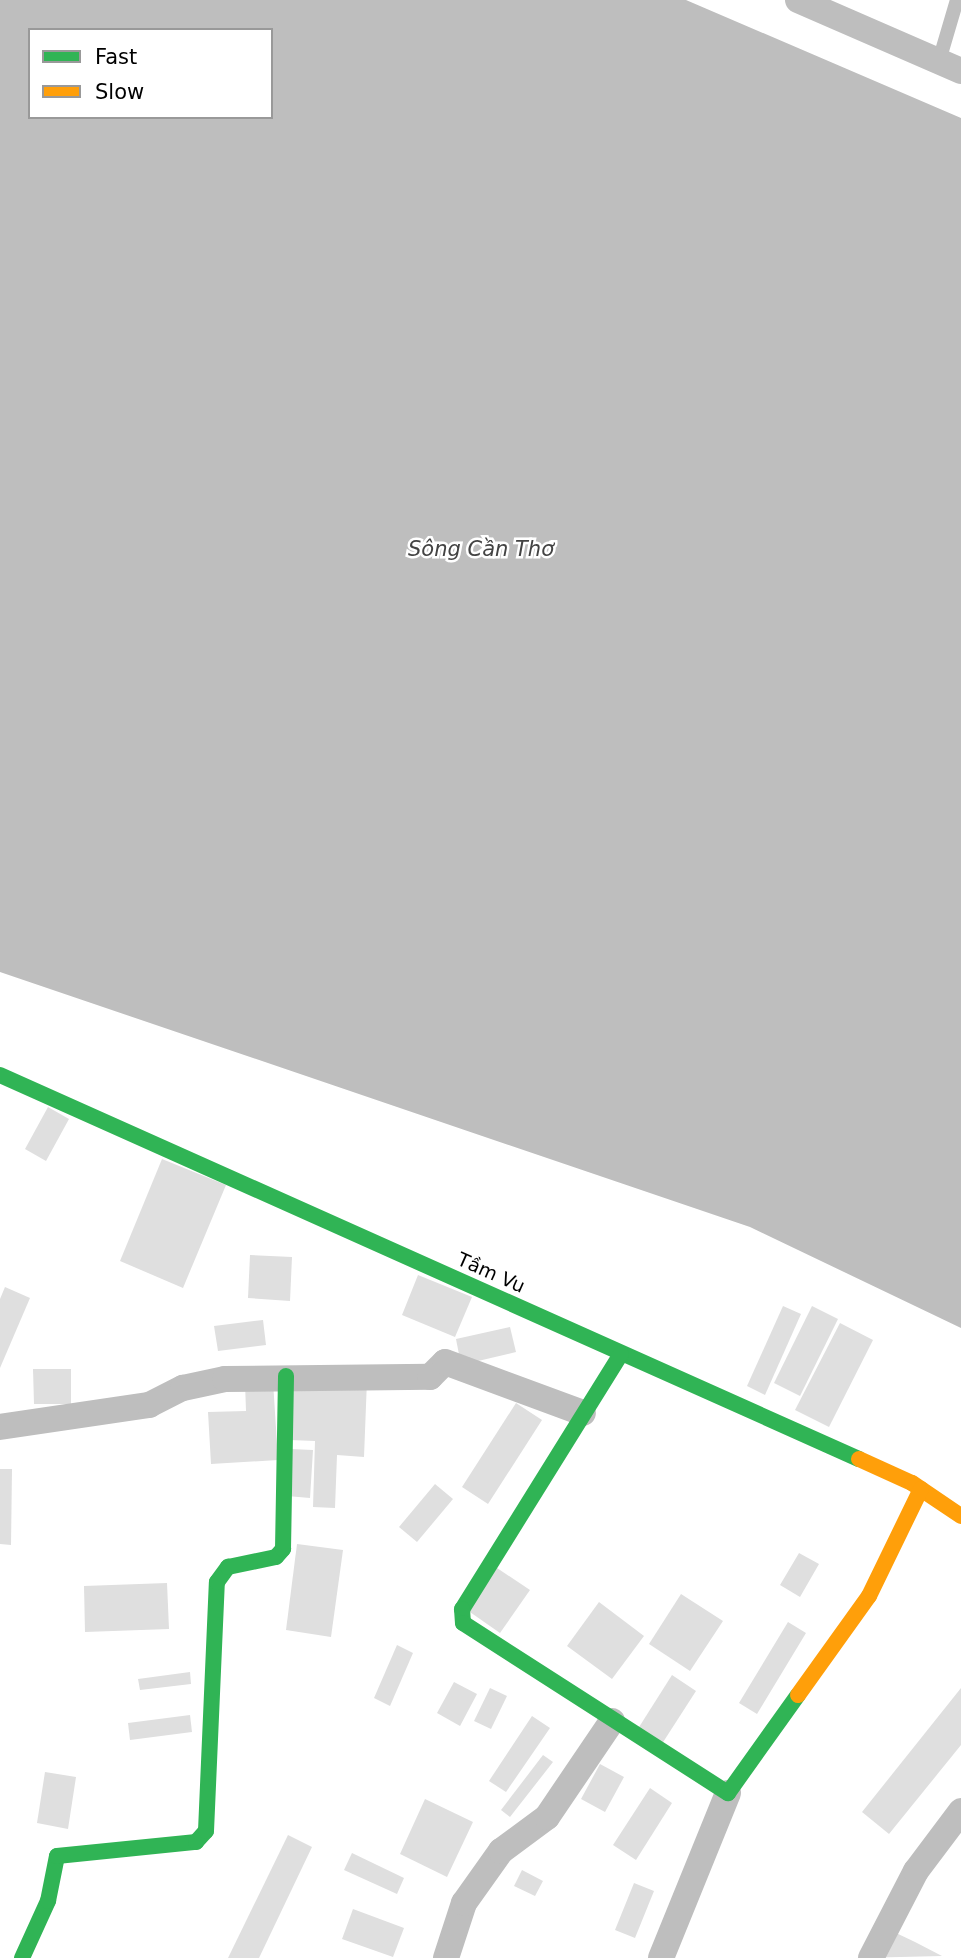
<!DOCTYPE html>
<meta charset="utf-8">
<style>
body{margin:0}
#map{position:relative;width:961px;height:1958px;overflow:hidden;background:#fff;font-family:"DejaVu Sans",sans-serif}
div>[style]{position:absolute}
.water>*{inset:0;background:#bebebe}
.building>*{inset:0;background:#dfdfdf}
.lane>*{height:14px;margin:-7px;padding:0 7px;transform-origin:7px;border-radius:7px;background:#bebebe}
.street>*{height:26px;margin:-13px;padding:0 13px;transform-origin:13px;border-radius:13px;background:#bebebe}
.fast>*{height:16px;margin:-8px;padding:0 8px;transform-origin:8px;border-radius:8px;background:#30b455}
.slow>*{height:16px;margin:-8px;padding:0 8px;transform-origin:8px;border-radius:8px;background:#ff9f0a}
span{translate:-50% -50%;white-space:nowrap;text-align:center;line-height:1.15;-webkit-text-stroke:5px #fff;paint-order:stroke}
.street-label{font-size:19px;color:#000}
.water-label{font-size:21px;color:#434343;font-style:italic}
.legend{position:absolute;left:28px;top:28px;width:245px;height:91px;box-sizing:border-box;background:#fff;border:2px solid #999;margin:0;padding:9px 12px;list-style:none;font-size:21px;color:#000}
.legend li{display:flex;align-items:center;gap:14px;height:35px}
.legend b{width:35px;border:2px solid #999}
</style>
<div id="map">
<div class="water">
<div style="clip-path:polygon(evenodd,0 0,686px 0,961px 118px,961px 1328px,750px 1227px,0 972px,0 0,30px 30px,271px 30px,271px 117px,30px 117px,30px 30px)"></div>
</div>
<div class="building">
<div style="clip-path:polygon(48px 1107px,69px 1119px,46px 1161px,25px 1149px)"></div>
<div style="clip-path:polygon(162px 1159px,226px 1185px,183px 1288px,120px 1261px)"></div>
<div style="clip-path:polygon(250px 1255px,292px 1257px,290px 1301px,248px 1298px)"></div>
<div style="clip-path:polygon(418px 1275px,472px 1297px,455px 1337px,402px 1315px)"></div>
<div style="clip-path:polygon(5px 1287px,30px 1298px,0 1368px,0 1299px)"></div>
<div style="clip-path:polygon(783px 1306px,801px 1314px,765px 1395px,747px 1386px)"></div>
<div style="clip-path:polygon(812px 1306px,838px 1319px,800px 1396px,774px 1383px)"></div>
<div style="clip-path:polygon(263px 1320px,266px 1345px,218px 1351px,214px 1326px)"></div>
<div style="clip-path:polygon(840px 1323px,873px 1340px,829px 1427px,795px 1410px)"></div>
<div style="clip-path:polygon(510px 1327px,516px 1352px,461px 1365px,456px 1339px)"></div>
<div style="clip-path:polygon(33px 1369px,71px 1369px,71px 1404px,34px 1404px)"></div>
<div style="clip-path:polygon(293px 1377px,367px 1380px,364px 1457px,337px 1455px,335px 1508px,313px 1507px,315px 1441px,290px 1440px)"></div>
<div style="clip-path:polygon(273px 1381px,278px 1460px,211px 1464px,208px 1412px,246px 1411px,245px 1383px)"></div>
<div style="clip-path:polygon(516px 1403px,542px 1420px,488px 1504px,462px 1487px)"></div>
<div style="clip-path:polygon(290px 1449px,313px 1450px,310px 1498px,287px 1496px)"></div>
<div style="clip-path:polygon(0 1469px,12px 1469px,11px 1545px,0 1544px)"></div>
<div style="clip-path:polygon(435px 1484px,453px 1499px,417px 1542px,399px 1527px)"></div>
<div style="clip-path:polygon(297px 1544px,343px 1550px,331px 1637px,286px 1630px)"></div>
<div style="clip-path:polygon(799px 1553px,819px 1564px,800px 1597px,780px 1585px)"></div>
<div style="clip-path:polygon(497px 1568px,530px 1590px,500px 1633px,467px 1610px)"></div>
<div style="clip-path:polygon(167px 1583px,169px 1629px,85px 1632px,84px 1586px)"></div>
<div style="clip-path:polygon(681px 1594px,723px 1621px,690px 1671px,649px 1644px)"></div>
<div style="clip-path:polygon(599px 1602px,644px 1636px,612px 1679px,567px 1646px)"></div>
<div style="clip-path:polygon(788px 1622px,806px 1633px,757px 1714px,739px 1703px)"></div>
<div style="clip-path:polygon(397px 1645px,413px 1653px,390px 1706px,374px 1698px)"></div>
<div style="clip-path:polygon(190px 1672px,191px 1684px,140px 1690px,138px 1679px)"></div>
<div style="clip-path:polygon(672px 1675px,696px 1691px,658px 1750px,634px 1735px)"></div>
<div style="clip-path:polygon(454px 1682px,477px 1694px,460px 1726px,437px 1713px)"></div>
<div style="clip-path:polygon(490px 1688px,507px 1696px,491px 1729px,474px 1721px)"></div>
<div style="clip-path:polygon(961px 1688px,961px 1745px,889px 1834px,862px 1812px)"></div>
<div style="clip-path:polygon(190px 1715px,192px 1732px,130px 1740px,128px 1723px)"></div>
<div style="clip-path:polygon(532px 1716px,550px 1728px,506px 1792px,489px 1781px)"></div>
<div style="clip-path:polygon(543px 1755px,553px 1762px,510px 1817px,501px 1810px)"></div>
<div style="clip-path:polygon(600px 1764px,624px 1777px,605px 1812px,581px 1799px)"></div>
<div style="clip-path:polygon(45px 1772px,76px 1777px,68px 1829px,37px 1823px)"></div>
<div style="clip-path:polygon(650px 1788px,672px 1803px,636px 1860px,613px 1845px)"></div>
<div style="clip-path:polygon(425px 1799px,473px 1822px,447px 1877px,400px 1854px)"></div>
<div style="clip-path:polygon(288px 1835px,312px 1847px,259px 1958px,228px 1958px)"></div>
<div style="clip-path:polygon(352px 1853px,404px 1878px,397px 1894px,344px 1870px)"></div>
<div style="clip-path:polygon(522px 1870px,543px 1881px,535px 1896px,514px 1886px)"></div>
<div style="clip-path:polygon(634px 1883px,654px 1891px,635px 1938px,615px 1930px)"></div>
<div style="clip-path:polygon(353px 1909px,404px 1928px,393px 1957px,342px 1939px)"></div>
<div style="clip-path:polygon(875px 1923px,915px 1942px,942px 1956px,859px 1958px)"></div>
</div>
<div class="lane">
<div style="left:939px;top:61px;width:64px;rotate:-73.6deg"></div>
</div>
<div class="street">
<div style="left:798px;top:0;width:178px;rotate:23.5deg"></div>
<div style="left:0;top:1427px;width:151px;rotate:-8.4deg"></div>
<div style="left:149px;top:1405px;width:38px;rotate:-27deg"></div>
<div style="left:183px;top:1388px;width:43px;rotate:-12.1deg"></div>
<div style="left:225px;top:1379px;width:205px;rotate:-0.6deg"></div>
<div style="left:430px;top:1377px;width:21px;rotate:-45deg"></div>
<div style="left:445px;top:1362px;width:147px;rotate:20.3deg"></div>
<div style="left:446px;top:1958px;width:58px;rotate:-71.9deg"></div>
<div style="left:464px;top:1903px;width:64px;rotate:-54.6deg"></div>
<div style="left:501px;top:1851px;width:57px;rotate:-36.5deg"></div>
<div style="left:547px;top:1817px;width:116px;rotate:-55.9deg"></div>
<div style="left:661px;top:1958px;width:178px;rotate:-67.9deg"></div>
<div style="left:871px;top:1958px;width:98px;rotate:-62.7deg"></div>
<div style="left:916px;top:1871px;width:75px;rotate:-53.1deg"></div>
</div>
<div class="fast">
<div style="left:0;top:1075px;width:941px;rotate:24.09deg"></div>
<div style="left:621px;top:1354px;width:301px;rotate:121.9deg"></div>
<div style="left:462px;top:1609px;width:14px;rotate:86deg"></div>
<div style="left:463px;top:1623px;width:315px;rotate:32.7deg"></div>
<div style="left:728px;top:1793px;width:120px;rotate:-54.5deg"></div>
<div style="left:22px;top:1958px;width:63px;rotate:-65.5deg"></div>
<div style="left:48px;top:1901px;width:46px;rotate:-78.7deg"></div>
<div style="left:57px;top:1856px;width:140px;rotate:-5.8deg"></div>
<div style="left:196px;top:1842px;width:15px;rotate:-48deg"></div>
<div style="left:206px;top:1831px;width:249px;rotate:-87.5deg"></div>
<div style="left:217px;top:1582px;width:19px;rotate:-54deg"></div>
<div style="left:228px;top:1567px;width:49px;rotate:-11.8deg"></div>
<div style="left:276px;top:1557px;width:11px;rotate:-49deg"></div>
<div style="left:283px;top:1549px;width:173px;rotate:-89deg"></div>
</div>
<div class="slow">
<div style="left:859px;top:1459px;width:58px;rotate:24.4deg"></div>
<div style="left:912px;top:1483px;width:59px;rotate:34deg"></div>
<div style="left:798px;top:1695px;width:122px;rotate:-54.4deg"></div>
<div style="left:869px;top:1596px;width:119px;rotate:-64.1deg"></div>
</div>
<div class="street-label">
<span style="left:491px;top:1273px;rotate:24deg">Tầm Vu</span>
</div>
<div class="water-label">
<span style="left:481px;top:549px">Sông Cần Thơ</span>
</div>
<ul class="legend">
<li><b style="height:9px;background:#30b455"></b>Fast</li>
<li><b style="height:9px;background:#ff9f0a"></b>Slow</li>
</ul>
</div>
